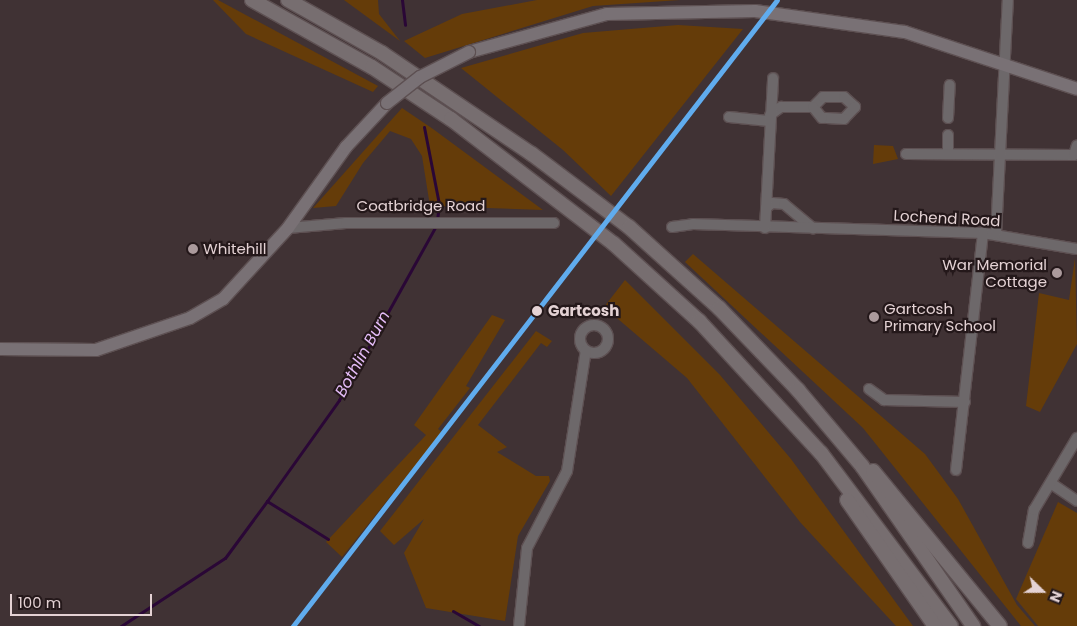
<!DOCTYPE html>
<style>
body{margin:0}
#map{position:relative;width:1077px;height:626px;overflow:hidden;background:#403234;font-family:Poppins,sans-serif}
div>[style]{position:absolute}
.green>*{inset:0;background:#653c09}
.stream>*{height:3px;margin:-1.5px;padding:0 1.5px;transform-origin:1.5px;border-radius:1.5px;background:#2a0736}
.roads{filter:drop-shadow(1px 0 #5d5052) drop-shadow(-1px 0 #5d5052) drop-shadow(0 1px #5d5052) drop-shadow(0 -1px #5d5052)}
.minor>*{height:10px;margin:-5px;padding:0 5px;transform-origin:5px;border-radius:5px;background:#6d686a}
.minor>.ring{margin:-5px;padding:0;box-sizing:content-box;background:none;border:10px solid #6d686a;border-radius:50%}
.major>*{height:12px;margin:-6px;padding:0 6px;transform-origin:6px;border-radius:6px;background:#797175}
.highway>*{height:14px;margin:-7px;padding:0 7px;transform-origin:7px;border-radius:7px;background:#776e70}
.bridges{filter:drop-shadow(1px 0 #5d5052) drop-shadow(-1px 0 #5d5052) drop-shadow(0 1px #5d5052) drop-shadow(0 -1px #5d5052)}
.major-bridge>*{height:12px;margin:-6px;padding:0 6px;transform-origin:6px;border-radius:6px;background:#797175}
.rail-1>*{height:5px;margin:-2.5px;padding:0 2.5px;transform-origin:2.5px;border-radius:2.5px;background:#60acee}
.dots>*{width:14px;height:14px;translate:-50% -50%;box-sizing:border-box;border:2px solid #24181a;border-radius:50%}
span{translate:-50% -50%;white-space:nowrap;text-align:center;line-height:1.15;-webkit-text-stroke:4.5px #24181a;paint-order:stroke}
.street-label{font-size:15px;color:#e4d2d4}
.poi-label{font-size:15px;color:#e4d2d4}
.left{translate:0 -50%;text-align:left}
.right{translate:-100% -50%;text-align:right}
.stop-label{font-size:15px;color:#e4d2d4;font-weight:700}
.water-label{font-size:16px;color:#e4bcf7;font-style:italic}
.north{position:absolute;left:1017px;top:566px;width:50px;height:50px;-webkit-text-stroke:4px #24181a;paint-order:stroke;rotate:112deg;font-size:14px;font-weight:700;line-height:20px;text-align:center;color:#e4d2d4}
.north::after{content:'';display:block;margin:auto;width:18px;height:22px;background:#e4d2d4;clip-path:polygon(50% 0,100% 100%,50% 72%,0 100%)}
.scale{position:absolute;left:10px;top:594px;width:142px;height:22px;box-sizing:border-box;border:2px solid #e4d2d4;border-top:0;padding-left:6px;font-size:15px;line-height:18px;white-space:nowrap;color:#e4d2d4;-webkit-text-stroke:4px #24181a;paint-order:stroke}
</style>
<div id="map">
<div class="green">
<div style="clip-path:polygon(213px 0,218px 0,378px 86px,373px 92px,246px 34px)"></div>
<div style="clip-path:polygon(344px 0,378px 0,379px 14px,400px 41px)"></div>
<div style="clip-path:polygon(537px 0,680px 0,593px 6px,425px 58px,404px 41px,462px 14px)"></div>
<div style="clip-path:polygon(678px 25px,743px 29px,611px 196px,563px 150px,461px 68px,583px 33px)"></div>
<div style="clip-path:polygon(402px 108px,433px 129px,543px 210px,430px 206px,422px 156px,411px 139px,390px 131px,363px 163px,336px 206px,313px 208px)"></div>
<div style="clip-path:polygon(874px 145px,893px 146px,898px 159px,873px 164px)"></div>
<div style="clip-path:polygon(693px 254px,925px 454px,958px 499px,1017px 605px,1035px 626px,1021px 626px,863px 428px,685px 262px)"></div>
<div style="clip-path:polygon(1075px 258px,1077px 344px,1040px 412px,1026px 406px,1039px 293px,1069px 300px)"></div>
<div style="clip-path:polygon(625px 280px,720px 375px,791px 459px,913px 626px,896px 626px,800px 522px,687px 378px,604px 307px)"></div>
<div style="clip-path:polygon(492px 315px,505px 320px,466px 386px,470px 388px,438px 429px,442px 432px,342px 557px,326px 542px,426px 435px,414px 425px)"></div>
<div style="clip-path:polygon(536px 331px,552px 341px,547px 347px,541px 343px,478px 425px,507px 447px,497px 452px,536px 476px,549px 476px,550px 481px,518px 536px,505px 621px,426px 608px,404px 553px,424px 519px,394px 545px,380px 531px)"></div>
<div style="clip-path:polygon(1058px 502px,1077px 513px,1077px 626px,1038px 626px,1016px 599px)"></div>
</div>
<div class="stream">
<div style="left:402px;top:0;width:25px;rotate:83deg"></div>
<div style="left:424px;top:127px;width:78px;rotate:79deg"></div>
<div style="left:439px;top:204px;width:16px;rotate:97deg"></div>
<div style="left:328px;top:539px;width:72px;rotate:-148.1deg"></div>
<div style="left:267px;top:501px;width:124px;rotate:-54.5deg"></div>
<div style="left:339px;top:400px;width:199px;rotate:-60.9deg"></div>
<div style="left:453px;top:611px;width:30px;rotate:30deg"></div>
<div style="left:121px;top:626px;width:124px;rotate:-33.2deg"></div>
<div style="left:225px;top:558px;width:71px;rotate:-53.6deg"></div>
</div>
<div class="roads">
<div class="minor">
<div style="left:770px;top:115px;width:14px;rotate:-36deg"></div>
<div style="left:781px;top:107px;width:32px"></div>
<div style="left:813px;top:107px;width:14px;rotate:-45deg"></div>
<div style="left:823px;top:97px;width:21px"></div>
<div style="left:844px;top:97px;width:15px;rotate:42deg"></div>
<div style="left:855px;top:107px;width:16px;rotate:133deg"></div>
<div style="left:844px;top:119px;width:22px;rotate:-177deg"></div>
<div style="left:822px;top:118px;width:14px;rotate:-129deg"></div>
<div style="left:729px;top:117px;width:40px;rotate:5.7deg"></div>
<div style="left:948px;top:118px;width:33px;rotate:-87deg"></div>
<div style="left:948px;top:153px;width:18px;rotate:-90deg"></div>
<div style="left:906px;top:154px;width:168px;rotate:0.3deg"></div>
<div style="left:1074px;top:155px;width:10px;rotate:-73deg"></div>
<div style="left:766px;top:208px;width:8px;rotate:-40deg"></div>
<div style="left:772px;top:203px;width:12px;rotate:5deg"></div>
<div style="left:784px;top:204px;width:38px;rotate:40deg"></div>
<div style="left:672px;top:227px;width:21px;rotate:-8deg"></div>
<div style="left:693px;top:224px;width:290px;rotate:1.8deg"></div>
<div style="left:983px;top:233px;width:95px;rotate:9.7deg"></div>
<div style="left:288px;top:228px;width:58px;rotate:-4.9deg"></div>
<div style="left:346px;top:223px;width:208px"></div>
<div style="left:765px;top:228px;width:150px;rotate:-86.9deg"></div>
<div style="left:996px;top:234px;width:234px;rotate:-87.1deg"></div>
<div class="ring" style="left:580px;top:325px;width:18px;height:18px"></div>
<div style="left:869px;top:389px;width:19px;rotate:36deg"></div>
<div style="left:884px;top:400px;width:81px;rotate:1.4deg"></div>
<div style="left:956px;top:470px;width:239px;rotate:-83.5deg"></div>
<div style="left:1052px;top:484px;width:30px;rotate:34deg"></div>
<div style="left:1028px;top:543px;width:34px;rotate:-80deg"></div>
<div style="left:1034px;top:510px;width:84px;rotate:-59.2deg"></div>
<div style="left:519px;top:626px;width:78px;rotate:-84.1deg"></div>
<div style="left:527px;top:548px;width:87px;rotate:-62.5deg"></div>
<div style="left:567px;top:471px;width:122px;rotate:-81.1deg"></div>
</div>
<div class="major">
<div style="left:469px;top:52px;width:143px;rotate:-15.4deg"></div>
<div style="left:607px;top:14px;width:148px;rotate:-1.2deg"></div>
<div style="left:755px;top:11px;width:151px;rotate:8deg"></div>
<div style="left:905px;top:32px;width:181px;rotate:18.3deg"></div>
<div style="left:0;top:349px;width:96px;rotate:0.6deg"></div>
<div style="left:96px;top:350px;width:99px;rotate:-18.8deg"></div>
<div style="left:190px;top:318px;width:38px;rotate:-30deg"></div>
<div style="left:223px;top:299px;width:96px;rotate:-47.5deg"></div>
<div style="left:288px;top:228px;width:100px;rotate:-54.4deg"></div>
<div style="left:346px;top:147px;width:60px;rotate:-47deg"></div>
</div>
<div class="highway">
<div style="left:252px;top:0;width:137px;rotate:29.2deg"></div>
<div style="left:372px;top:67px;width:95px;rotate:33.4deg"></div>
<div style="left:451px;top:119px;width:205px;rotate:37.5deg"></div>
<div style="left:614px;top:244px;width:115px;rotate:42.2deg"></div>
<div style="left:699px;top:321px;width:180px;rotate:47.3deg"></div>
<div style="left:821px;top:453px;width:216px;rotate:53.1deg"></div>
<div style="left:288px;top:0;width:108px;rotate:29.4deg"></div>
<div style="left:382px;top:53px;width:181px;rotate:34deg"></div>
<div style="left:532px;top:154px;width:121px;rotate:37deg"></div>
<div style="left:629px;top:227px;width:121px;rotate:42deg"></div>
<div style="left:719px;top:308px;width:114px;rotate:46.1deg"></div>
<div style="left:798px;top:390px;width:99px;rotate:49.9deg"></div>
<div style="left:862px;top:466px;width:195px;rotate:55.2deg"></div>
<div style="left:873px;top:471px;width:200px;rotate:50.7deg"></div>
<div style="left:847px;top:500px;width:154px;rotate:55.1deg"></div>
</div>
</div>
<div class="bridges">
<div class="major-bridge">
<div style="left:387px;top:103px;width:42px;rotate:-38.2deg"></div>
<div style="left:420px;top:77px;width:55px;rotate:-27deg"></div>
</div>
</div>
<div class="rail-1">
<div style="left:293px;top:626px;width:791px;rotate:-52.29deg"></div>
</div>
<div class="dots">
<div style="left:193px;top:249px;background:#ab9a9c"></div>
<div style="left:1057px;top:273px;background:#ab9a9c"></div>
<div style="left:537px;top:311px;background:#e4d2d4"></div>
<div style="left:874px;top:317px;background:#ab9a9c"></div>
</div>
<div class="street-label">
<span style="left:421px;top:206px">Coatbridge Road</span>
<span style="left:947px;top:218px;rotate:3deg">Lochend Road</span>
</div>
<div class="poi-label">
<span class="left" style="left:203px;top:249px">Whitehill</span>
<span class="right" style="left:1047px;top:273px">War Memorial<br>Cottage</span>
<span class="left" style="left:884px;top:317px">Gartcosh<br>Primary School</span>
</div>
<div class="stop-label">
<span class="left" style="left:548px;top:311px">Gartcosh</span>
</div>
<div class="water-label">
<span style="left:363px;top:354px;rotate:-61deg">Bothlin Burn</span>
</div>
<div class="north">N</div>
<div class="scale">100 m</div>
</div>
